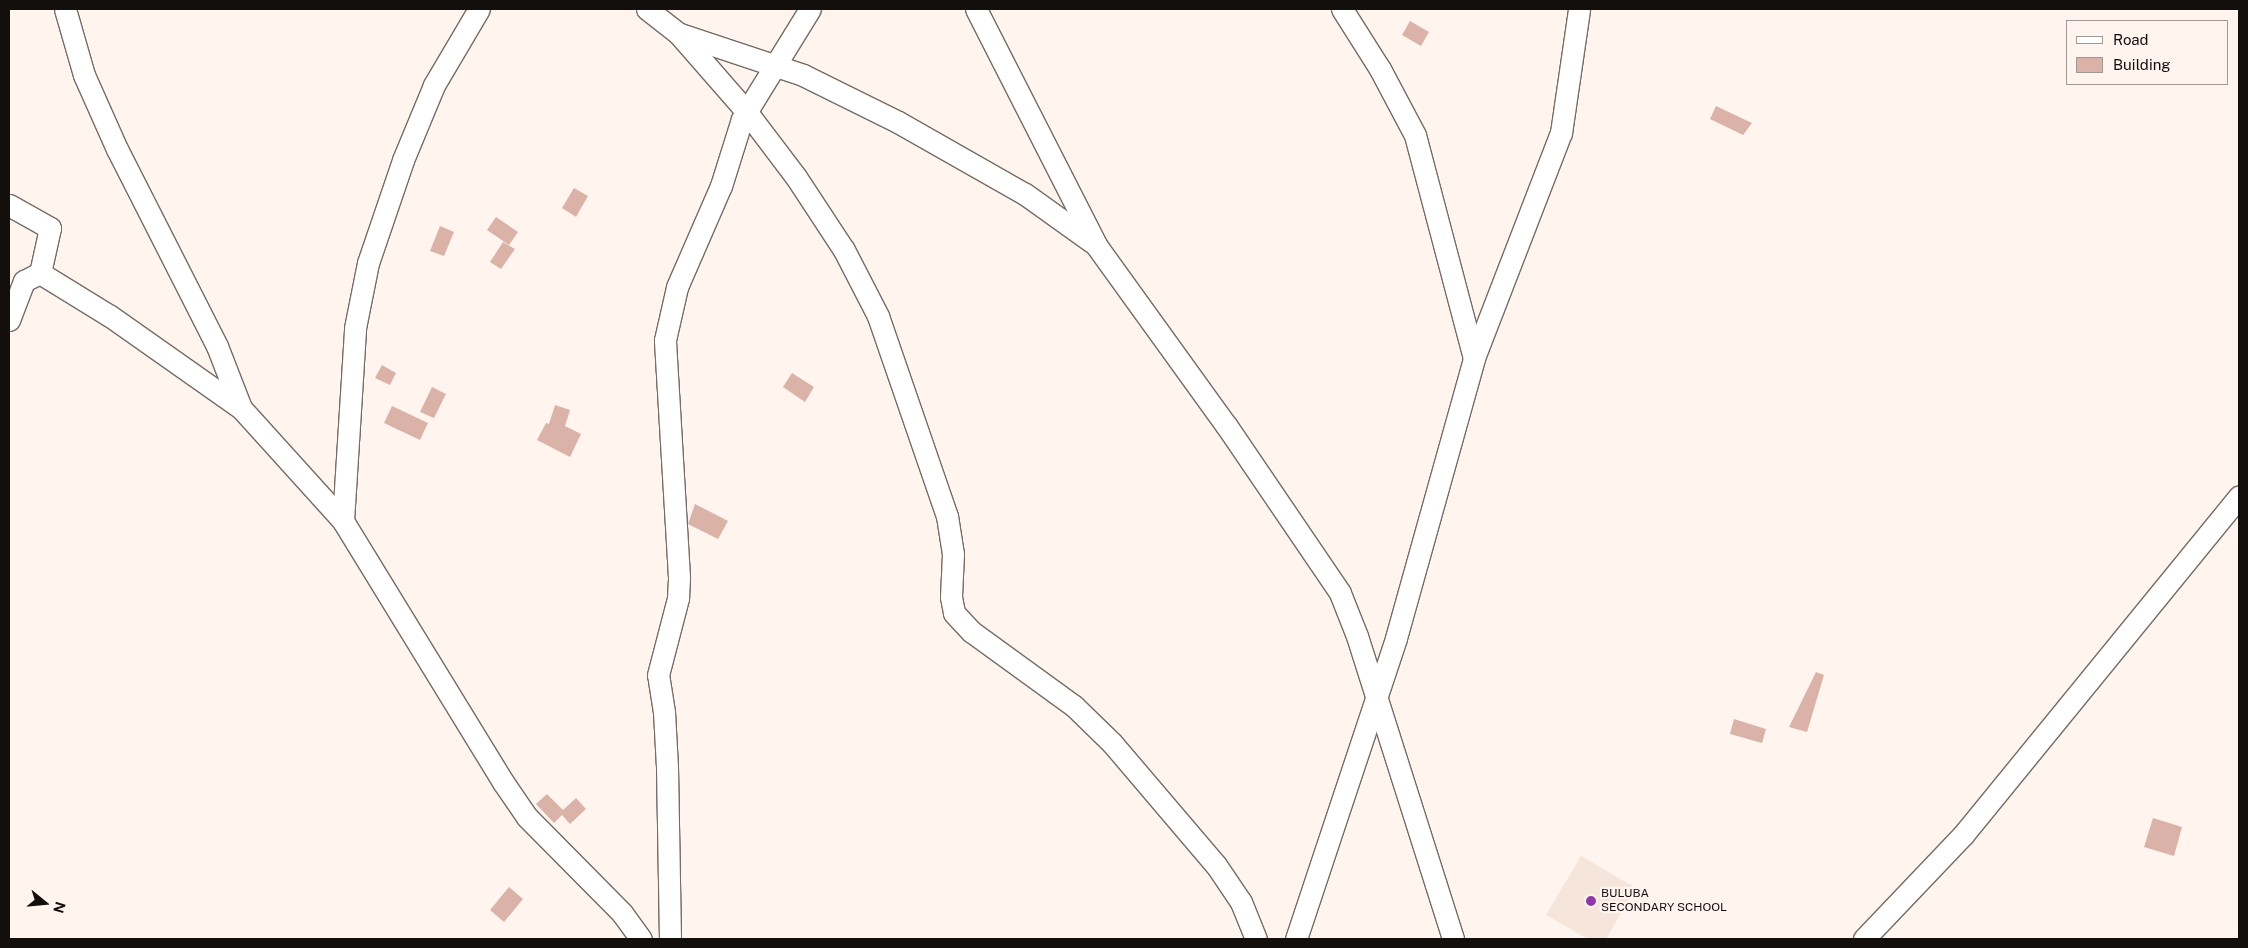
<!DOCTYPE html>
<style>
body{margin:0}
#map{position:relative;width:2248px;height:948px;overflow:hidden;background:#fff4ee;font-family:"Public Sans",sans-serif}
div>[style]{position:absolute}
.built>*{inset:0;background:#f6e5db}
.building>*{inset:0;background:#dab2a8}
.roads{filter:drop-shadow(1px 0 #756c67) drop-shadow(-1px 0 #756c67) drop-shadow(0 1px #756c67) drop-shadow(0 -1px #756c67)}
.minor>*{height:21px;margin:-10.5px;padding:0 10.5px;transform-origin:10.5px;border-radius:10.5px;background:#fff}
.dots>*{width:14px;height:14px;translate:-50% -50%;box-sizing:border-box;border:2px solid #fff4ee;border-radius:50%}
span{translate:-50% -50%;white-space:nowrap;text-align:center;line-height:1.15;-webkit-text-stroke:4.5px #fff4ee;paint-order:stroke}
.poi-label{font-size:12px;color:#120f0d}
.left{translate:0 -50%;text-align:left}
.frame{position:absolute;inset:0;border:10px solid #120f0d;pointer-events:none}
.legend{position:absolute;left:2066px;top:20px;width:162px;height:65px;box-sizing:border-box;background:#fff4ee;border:1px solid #a09894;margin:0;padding:6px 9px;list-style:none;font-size:15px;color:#120f0d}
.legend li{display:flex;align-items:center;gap:10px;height:25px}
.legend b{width:25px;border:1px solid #a09894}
.north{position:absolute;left:20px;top:878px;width:50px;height:50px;-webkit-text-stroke:4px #fff4ee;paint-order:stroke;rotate:107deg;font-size:14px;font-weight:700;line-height:20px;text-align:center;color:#120f0d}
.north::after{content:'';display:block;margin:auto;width:18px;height:22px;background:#120f0d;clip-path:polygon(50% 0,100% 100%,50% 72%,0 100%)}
</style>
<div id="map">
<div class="built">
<div style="clip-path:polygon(1581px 856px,1636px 888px,1606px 939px,1588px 939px,1546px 915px)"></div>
</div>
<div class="building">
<div style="clip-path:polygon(1410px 21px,1429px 32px,1421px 46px,1402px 35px)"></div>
<div style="clip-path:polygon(1716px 106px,1752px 123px,1743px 135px,1710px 119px)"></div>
<div style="clip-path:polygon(574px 188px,588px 196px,576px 217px,562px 208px)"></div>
<div style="clip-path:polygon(496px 217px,518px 232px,509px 245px,487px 230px)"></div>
<div style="clip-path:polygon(440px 226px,454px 232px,444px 256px,430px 251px)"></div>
<div style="clip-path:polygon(503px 242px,515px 249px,501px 269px,490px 262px)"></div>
<div style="clip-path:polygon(382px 365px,396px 373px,390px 385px,375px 378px)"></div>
<div style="clip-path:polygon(792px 373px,814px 387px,805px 402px,783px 387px)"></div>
<div style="clip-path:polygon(432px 387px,446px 394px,434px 418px,420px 412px)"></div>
<div style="clip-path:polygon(555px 405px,570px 410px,565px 426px,581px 434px,570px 457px,537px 440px,546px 423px,549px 424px)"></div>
<div style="clip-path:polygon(392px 406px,428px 423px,420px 440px,384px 423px)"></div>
<div style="clip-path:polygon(695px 504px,728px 521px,718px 539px,688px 524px)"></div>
<div style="clip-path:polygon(1816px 672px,1824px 675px,1807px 732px,1789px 727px)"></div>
<div style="clip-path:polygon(1734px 719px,1766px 729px,1762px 743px,1730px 734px)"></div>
<div style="clip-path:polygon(547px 794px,563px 810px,576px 798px,586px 809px,570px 824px,562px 815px,554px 823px,536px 804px)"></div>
<div style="clip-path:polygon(2153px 818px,2182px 827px,2174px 856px,2144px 847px)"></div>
<div style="clip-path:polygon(509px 887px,523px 899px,504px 922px,490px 910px)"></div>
</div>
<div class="roads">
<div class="minor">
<div style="left:65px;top:9px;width:69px;rotate:73.9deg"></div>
<div style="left:84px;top:75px;width:81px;rotate:66deg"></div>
<div style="left:117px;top:149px;width:221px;rotate:63.1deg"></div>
<div style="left:217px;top:346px;width:66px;rotate:68.8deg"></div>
<div style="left:647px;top:9px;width:39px;rotate:38deg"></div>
<div style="left:678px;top:33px;width:103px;rotate:48.9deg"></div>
<div style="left:746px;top:111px;width:83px;rotate:52.9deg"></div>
<div style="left:796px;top:177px;width:87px;rotate:56.7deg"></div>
<div style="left:844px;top:250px;width:74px;rotate:62.7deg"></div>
<div style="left:878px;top:316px;width:212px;rotate:71deg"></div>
<div style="left:947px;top:516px;width:38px;rotate:81deg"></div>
<div style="left:953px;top:554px;width:43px;rotate:92.7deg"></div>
<div style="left:951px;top:597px;width:16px;rotate:79deg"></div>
<div style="left:954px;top:613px;width:26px;rotate:47deg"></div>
<div style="left:972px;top:632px;width:126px;rotate:36deg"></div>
<div style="left:1074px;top:706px;width:53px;rotate:44.2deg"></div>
<div style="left:1112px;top:743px;width:160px;rotate:49.6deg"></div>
<div style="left:1216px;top:865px;width:45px;rotate:56deg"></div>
<div style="left:1241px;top:902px;width:40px;rotate:68deg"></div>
<div style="left:976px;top:9px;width:265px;rotate:63deg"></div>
<div style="left:1096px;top:245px;width:222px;rotate:54.2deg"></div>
<div style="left:1226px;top:425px;width:203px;rotate:55.8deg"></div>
<div style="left:1340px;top:593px;width:46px;rotate:68.4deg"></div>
<div style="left:1357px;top:636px;width:318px;rotate:72.4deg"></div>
<div style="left:1342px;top:9px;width:71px;rotate:57.7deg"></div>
<div style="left:1380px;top:69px;width:75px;rotate:62.1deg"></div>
<div style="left:1415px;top:135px;width:231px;rotate:75.2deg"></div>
<div style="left:680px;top:34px;width:130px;rotate:18.4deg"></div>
<div style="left:803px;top:75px;width:106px;rotate:26.3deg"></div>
<div style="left:898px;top:122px;width:146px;rotate:29.6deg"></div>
<div style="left:1025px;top:194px;width:82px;rotate:35.6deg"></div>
<div style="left:9px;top:205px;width:47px;rotate:29.3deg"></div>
<div style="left:50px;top:228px;width:46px;rotate:102.5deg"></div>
<div style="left:9px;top:320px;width:42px;rotate:-69deg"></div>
<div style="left:24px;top:281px;width:18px;rotate:-27deg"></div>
<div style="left:40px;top:273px;width:82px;rotate:31.6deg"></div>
<div style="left:110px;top:316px;width:160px;rotate:35.1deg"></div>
<div style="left:241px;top:408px;width:152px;rotate:47.9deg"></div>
<div style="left:343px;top:521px;width:306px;rotate:58.5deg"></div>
<div style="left:503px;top:782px;width:42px;rotate:55.6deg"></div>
<div style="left:527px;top:817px;width:135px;rotate:45.3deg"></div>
<div style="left:622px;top:913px;width:32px;rotate:54deg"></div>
<div style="left:343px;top:521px;width:193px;rotate:-86.4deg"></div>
<div style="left:355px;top:328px;width:66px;rotate:-78.7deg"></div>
<div style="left:368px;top:263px;width:109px;rotate:-71.2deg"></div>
<div style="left:403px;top:160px;width:81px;rotate:-67.5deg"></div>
<div style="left:434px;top:85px;width:88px;rotate:-59.4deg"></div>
<div style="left:670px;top:939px;width:172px;rotate:-91deg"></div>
<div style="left:667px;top:767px;width:55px;rotate:-93.1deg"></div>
<div style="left:664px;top:712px;width:37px;rotate:-99deg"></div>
<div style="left:658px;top:675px;width:80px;rotate:-75.4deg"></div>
<div style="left:678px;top:598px;width:21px;rotate:-87deg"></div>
<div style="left:679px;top:577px;width:237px;rotate:-93.4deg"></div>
<div style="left:665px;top:340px;width:54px;rotate:-77.2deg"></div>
<div style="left:677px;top:287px;width:110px;rotate:-66.5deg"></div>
<div style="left:721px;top:186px;width:70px;rotate:-72.6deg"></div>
<div style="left:742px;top:119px;width:129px;rotate:-58.3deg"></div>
<div style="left:1296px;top:939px;width:317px;rotate:-71.6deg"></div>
<div style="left:1396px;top:638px;width:291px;rotate:-74.4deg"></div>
<div style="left:1474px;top:358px;width:241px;rotate:-68.9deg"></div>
<div style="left:1561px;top:133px;width:125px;rotate:-81.7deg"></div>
<div style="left:1864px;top:939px;width:144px;rotate:-46.4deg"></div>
<div style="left:1963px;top:835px;width:437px;rotate:-50.8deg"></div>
</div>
</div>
<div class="dots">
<div style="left:1591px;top:901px;background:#8e39a7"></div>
</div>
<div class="poi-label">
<span class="left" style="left:1601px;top:901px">BULUBA<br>SECONDARY SCHOOL</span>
</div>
<div class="frame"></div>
<ul class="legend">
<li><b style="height:6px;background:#fff"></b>Road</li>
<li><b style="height:14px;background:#dab2a8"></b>Building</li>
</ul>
<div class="north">N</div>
</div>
